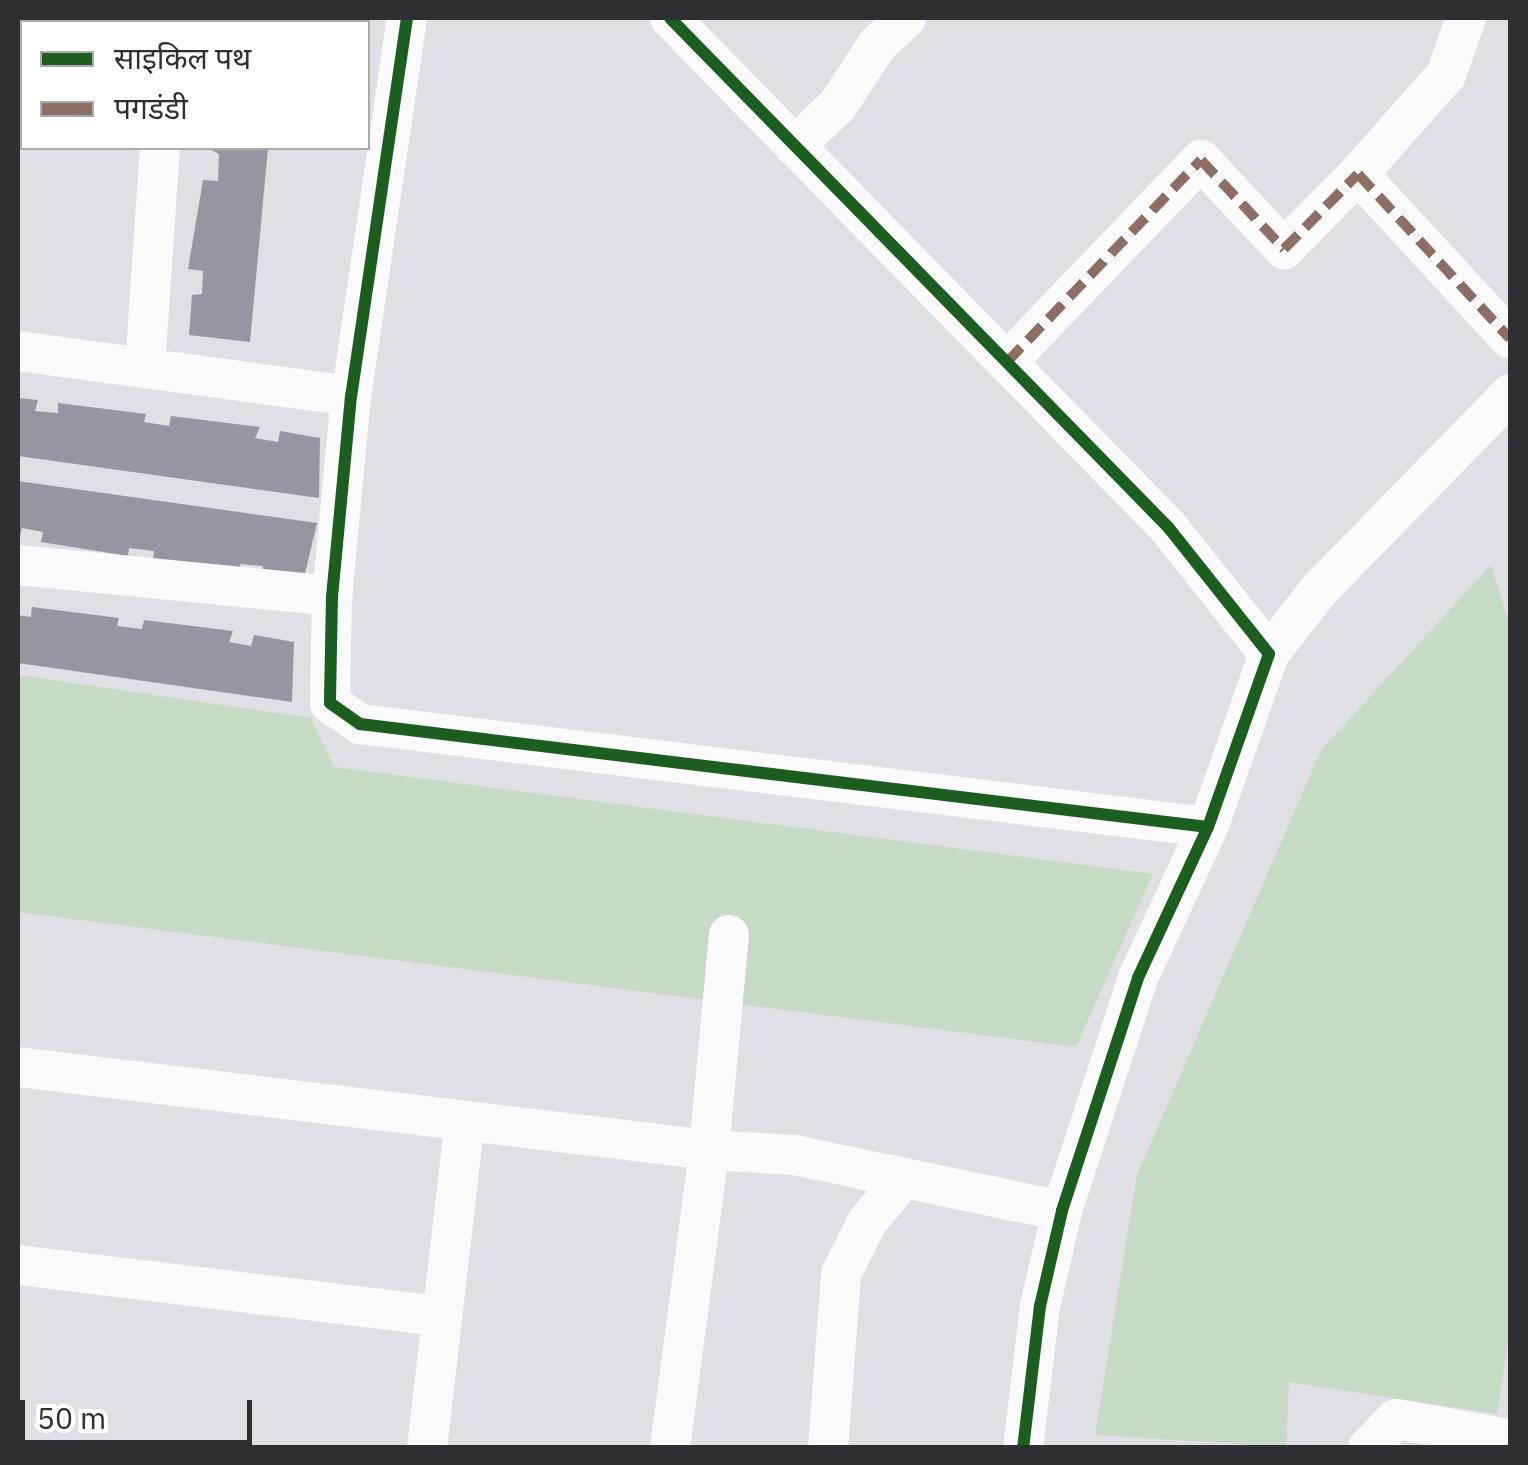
<!DOCTYPE html>
<meta charset="utf-8">
<style>
body{margin:0}
#map{position:relative;width:1528px;height:1465px;overflow:hidden;background:#e0dfe5;font-family:"IBM Plex Sans","Noto Sans Devanagari",sans-serif}
div>[style]{position:absolute}
.green>*{inset:0;background:#c6dbc3}
.building>*{inset:0;background:#9795a1}
.minor>*{height:40px;margin:-20px;padding:0 20px;transform-origin:20px;border-radius:20px;background:#fafafb}
.quiet>*{height:10px;margin-top:-5px;transform-origin:0;background:repeating-linear-gradient(90deg,#8d6e63 0 20px,transparent 0 30px)}
.cycleway>*{height:12px;margin:-6px;padding:0 6px;transform-origin:6px;border-radius:6px;background:#1b5e20}
span{translate:-50% -50%;white-space:nowrap;text-align:center;line-height:1.15;-webkit-text-stroke:10px #fff;paint-order:stroke}
.frame{position:absolute;inset:0;border:20px solid #2f2f33;pointer-events:none}
.legend{position:absolute;left:20px;top:20px;width:350px;height:130px;box-sizing:border-box;background:#fff;border:2px solid #acacad;margin:0;padding:12px 18px;list-style:none;font-size:30px;color:#2f2f33}
.legend li{display:flex;align-items:center;gap:20px;height:50px}
.legend b{width:50px;border:2px solid #acacad}
.scale{position:absolute;left:20px;top:1400px;width:232px;height:45px;box-sizing:border-box;border:5px solid #2f2f33;border-top:0;padding-left:12px;font-size:30px;line-height:35px;white-space:nowrap;color:#2f2f33;-webkit-text-stroke:8px #fff;paint-order:stroke}
</style>
<div id="map">
<div class="green">
<div style="clip-path:polygon(1491px 565px,1510px 626px,1510px 1328px,1497px 1414px,1289px 1382px,1286px 1447px,1095px 1435px,1137px 1175px,1321px 750px)"></div>
<div style="clip-path:polygon(18px 675px,311px 718px,334px 767px,1153px 874px,1076px 1047px,18px 912px)"></div>
</div>
<div class="building">
<div style="clip-path:polygon(18px 18px,149px 18px,170px 20px,22px 22px,22px 51px)"></div>
<div style="clip-path:polygon(208px 148px,268px 148px,250px 342px,189px 335px,192px 295px,202px 294px,203px 271px,188px 269px,203px 180px,218px 181px,219px 154px)"></div>
<div style="clip-path:polygon(18px 398px,38px 400px,35px 411px,58px 413px,58px 403px,146px 414px,144px 422px,169px 426px,171px 416px,260px 427px,255px 438px,278px 442px,280px 431px,320px 438px,319px 498px,18px 456px)"></div>
<div style="clip-path:polygon(18px 481px,317px 523px,303px 582px,262px 577px,263px 566px,240px 564px,242px 575px,153px 561px,154px 551px,129px 548px,128px 556px,41px 542px,43px 532px,22px 528px,18px 544px)"></div>
<div style="clip-path:polygon(32px 607px,119px 618px,117px 626px,142px 629px,144px 620px,233px 631px,229px 642px,251px 646px,254px 635px,294px 642px,292px 702px,18px 663px,18px 615px,31px 617px)"></div>
</div>
<div class="minor">
<div style="left:407px;top:18px;width:382px;rotate:98.4deg"></div>
<div style="left:351px;top:396px;width:201px;rotate:95.4deg"></div>
<div style="left:332px;top:596px;width:107px;rotate:91.1deg"></div>
<div style="left:330px;top:703px;width:37px;rotate:35deg"></div>
<div style="left:360px;top:724px;width:854px;rotate:6.93deg"></div>
<div style="left:670px;top:18px;width:712px;rotate:45.63deg"></div>
<div style="left:1168px;top:527px;width:162px;rotate:51.5deg"></div>
<div style="left:1269px;top:654px;width:183px;rotate:109.4deg"></div>
<div style="left:1208px;top:827px;width:166px;rotate:114.9deg"></div>
<div style="left:1138px;top:978px;width:245px;rotate:108.1deg"></div>
<div style="left:1062px;top:1211px;width:98px;rotate:103deg"></div>
<div style="left:1040px;top:1306px;width:143px;rotate:96.8deg"></div>
<div style="left:18px;top:70px;width:4px;rotate:14deg"></div>
<div style="left:794px;top:146px;width:59px;rotate:-42.9deg"></div>
<div style="left:837px;top:106px;width:73px;rotate:-56.7deg"></div>
<div style="left:877px;top:45px;width:40px;rotate:-43deg"></div>
<div style="left:1358px;top:174px;width:132px;rotate:-48.4deg"></div>
<div style="left:1446px;top:75px;width:60px;rotate:-70.7deg"></div>
<div style="left:18px;top:351px;width:336px;rotate:7.7deg"></div>
<div style="left:1007px;top:362px;width:280px;rotate:-46.2deg"></div>
<div style="left:1201px;top:160px;width:122px;rotate:47deg"></div>
<div style="left:1284px;top:249px;width:105px;rotate:-45.4deg"></div>
<div style="left:1358px;top:174px;width:224px;rotate:47.3deg"></div>
<div style="left:145px;top:367px;width:220px;rotate:-86.1deg"></div>
<div style="left:18px;top:565px;width:316px;rotate:5.6deg"></div>
<div style="left:1269px;top:654px;width:81px;rotate:-52deg"></div>
<div style="left:1319px;top:590px;width:274px;rotate:-45.7deg"></div>
<div style="left:18px;top:1067px;width:696px;rotate:6.85deg"></div>
<div style="left:709px;top:1150px;width:85px;rotate:3.4deg"></div>
<div style="left:794px;top:1155px;width:274px;rotate:11.8deg"></div>
<div style="left:18px;top:1265px;width:427px;rotate:6.9deg"></div>
<div style="left:427px;top:1448px;width:329px;rotate:-83.4deg"></div>
<div style="left:670px;top:1448px;width:301px;rotate:-82.5deg"></div>
<div style="left:709px;top:1150px;width:216px;rotate:-84.7deg"></div>
<div style="left:828px;top:1448px;width:174px;rotate:-85.7deg"></div>
<div style="left:841px;top:1274px;width:58px;rotate:-63.4deg"></div>
<div style="left:867px;top:1222px;width:57px;rotate:-49.9deg"></div>
<div style="left:1368px;top:1448px;width:40px;rotate:-46deg"></div>
<div style="left:1396px;top:1419px;width:116px;rotate:10deg"></div>
</div>
<div class="quiet">
<div style="left:1007px;top:362px;width:280px;rotate:-46.2deg"></div>
<div style="left:1201px;top:160px;width:122px;rotate:47deg"></div>
<div style="left:1284px;top:249px;width:105px;rotate:-45.4deg"></div>
<div style="left:1358px;top:174px;width:224px;rotate:47.3deg"></div>
</div>
<div class="cycleway">
<div style="left:407px;top:18px;width:382px;rotate:98.4deg"></div>
<div style="left:351px;top:396px;width:201px;rotate:95.4deg"></div>
<div style="left:332px;top:596px;width:107px;rotate:91.1deg"></div>
<div style="left:330px;top:703px;width:37px;rotate:35deg"></div>
<div style="left:360px;top:724px;width:854px;rotate:6.93deg"></div>
<div style="left:670px;top:18px;width:712px;rotate:45.63deg"></div>
<div style="left:1168px;top:527px;width:162px;rotate:51.5deg"></div>
<div style="left:1269px;top:654px;width:183px;rotate:109.4deg"></div>
<div style="left:1208px;top:827px;width:166px;rotate:114.9deg"></div>
<div style="left:1138px;top:978px;width:245px;rotate:108.1deg"></div>
<div style="left:1062px;top:1211px;width:98px;rotate:103deg"></div>
<div style="left:1040px;top:1306px;width:143px;rotate:96.8deg"></div>
</div>
<div class="frame"></div>
<ul class="legend">
<li><b style="height:12px;background:#1b5e20"></b>साइकिल पथ</li>
<li><b style="height:12px;background:#8d6e63"></b>पगडंडी</li>
</ul>
<div class="scale">50 m</div>
</div>
